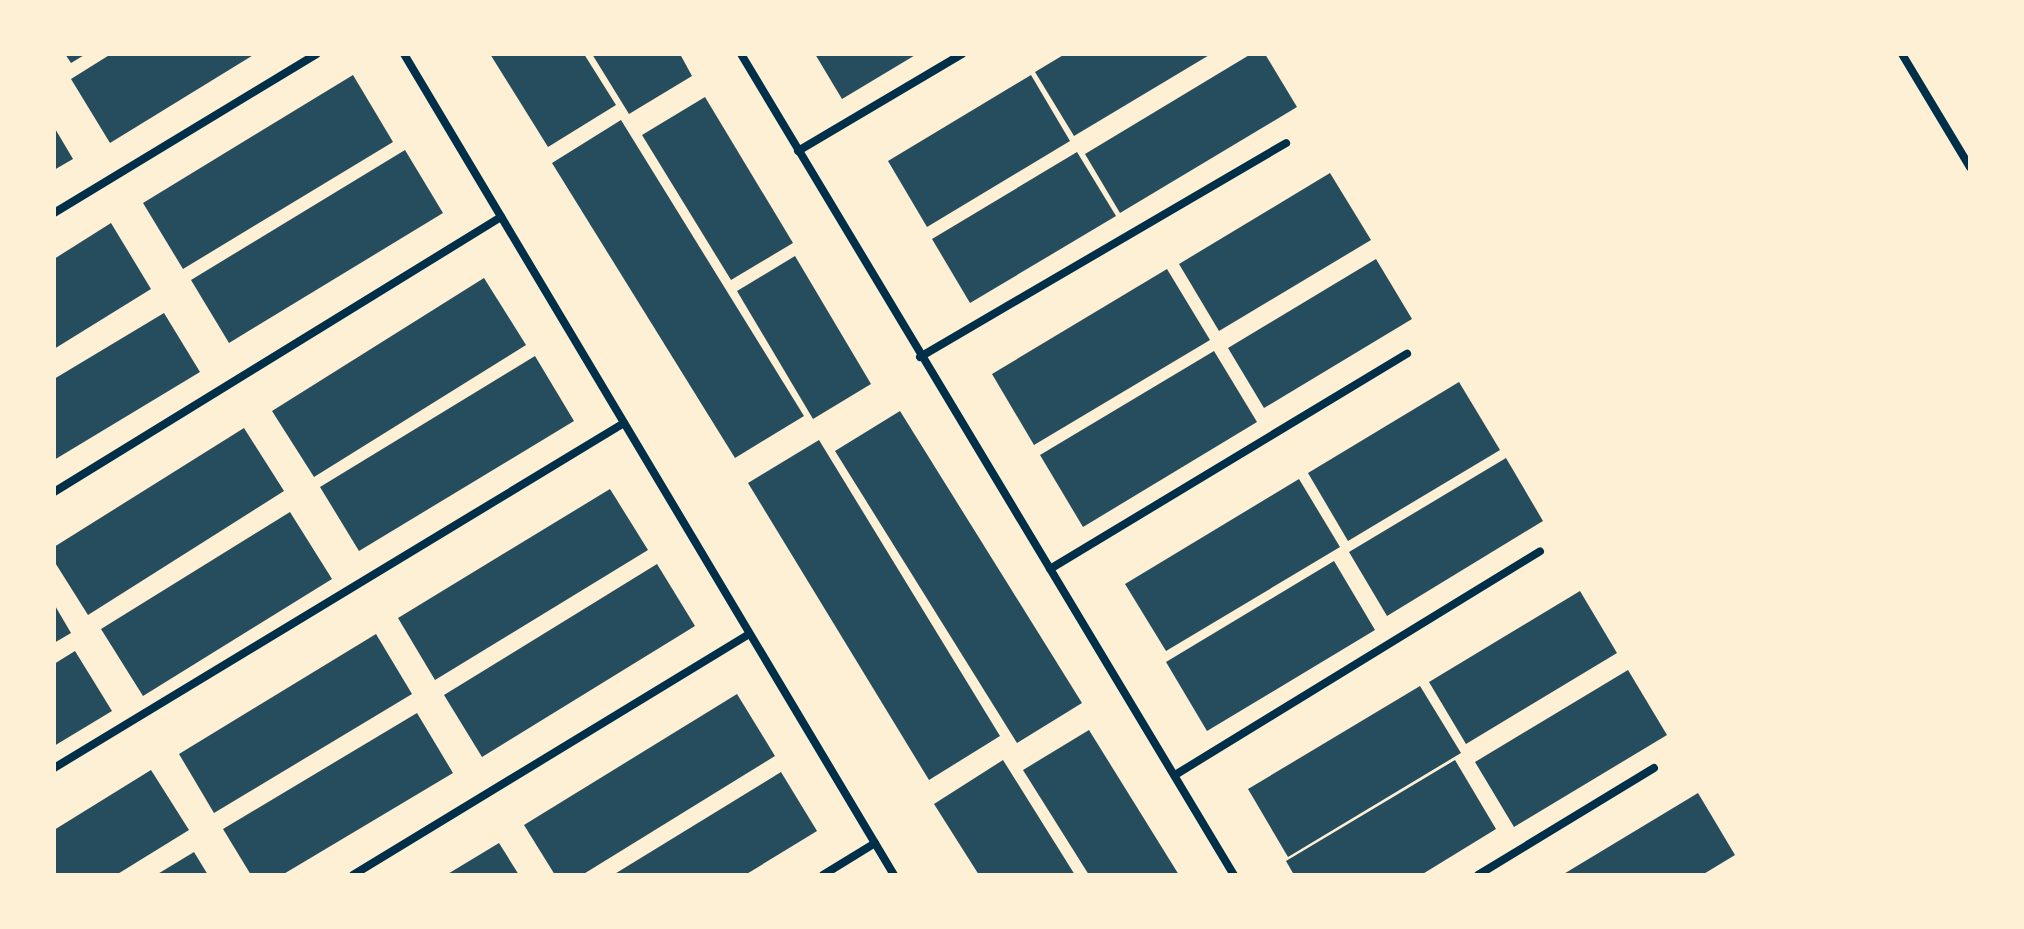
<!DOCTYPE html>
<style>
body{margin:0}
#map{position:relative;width:2024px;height:929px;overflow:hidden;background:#fdf0d5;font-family:Jost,sans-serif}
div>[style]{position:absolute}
.building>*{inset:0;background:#264d5e}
.minor>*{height:8px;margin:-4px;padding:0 4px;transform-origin:4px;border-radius:4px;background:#003049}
span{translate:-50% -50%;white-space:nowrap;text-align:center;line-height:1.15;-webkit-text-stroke:7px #fdf0d5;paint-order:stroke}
.frame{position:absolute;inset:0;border:56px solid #fdf0d5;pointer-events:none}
</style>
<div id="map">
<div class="building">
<div style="clip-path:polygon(65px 54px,86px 54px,71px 63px)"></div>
<div style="clip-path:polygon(111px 54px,255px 54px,110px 143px,71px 79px)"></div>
<div style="clip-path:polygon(490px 54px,584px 54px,616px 105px,548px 147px)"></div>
<div style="clip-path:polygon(592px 54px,680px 54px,692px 76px,629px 114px)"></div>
<div style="clip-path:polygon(815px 54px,917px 54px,842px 99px)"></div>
<div style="clip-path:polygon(1065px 54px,1211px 54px,1074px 136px,1035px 72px)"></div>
<div style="clip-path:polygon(1251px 54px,1265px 54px,1297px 107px,1120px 213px,1085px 154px)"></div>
<div style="clip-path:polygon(353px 75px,393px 142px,183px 269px,143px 203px)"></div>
<div style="clip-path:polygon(1031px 75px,1070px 141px,927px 227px,888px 161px)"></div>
<div style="clip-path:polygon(705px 97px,793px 243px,731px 280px,642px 135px)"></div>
<div style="clip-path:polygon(621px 120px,804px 416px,735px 458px,552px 163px)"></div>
<div style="clip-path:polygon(54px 127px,73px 159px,54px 170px)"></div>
<div style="clip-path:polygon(405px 150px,443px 213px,229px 343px,191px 280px)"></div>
<div style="clip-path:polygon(1077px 152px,1116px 216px,970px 303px,932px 239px)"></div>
<div style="clip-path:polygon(1330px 173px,1371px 240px,1219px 331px,1179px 264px)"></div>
<div style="clip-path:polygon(111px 223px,151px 289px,54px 349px,54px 259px)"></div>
<div style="clip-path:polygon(795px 256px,871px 384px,813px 419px,737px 291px)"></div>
<div style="clip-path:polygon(1376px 259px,1412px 319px,1264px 408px,1228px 348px)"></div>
<div style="clip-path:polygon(1167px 269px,1210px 340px,1034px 445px,992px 374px)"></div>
<div style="clip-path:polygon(484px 278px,526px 345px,314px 477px,272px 411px)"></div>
<div style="clip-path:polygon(164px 313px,200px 372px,54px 460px,54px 379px)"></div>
<div style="clip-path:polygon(1214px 351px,1257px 422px,1083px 527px,1040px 455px)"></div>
<div style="clip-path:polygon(535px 356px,574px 421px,359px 551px,320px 487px)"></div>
<div style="clip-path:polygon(1459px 382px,1500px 450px,1348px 541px,1308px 473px)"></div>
<div style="clip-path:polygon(900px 411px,1082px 703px,1017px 743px,835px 451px)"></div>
<div style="clip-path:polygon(244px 428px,284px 491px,88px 615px,54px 561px,54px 547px)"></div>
<div style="clip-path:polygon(819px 440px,1000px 736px,929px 780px,748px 483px)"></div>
<div style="clip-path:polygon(1506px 458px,1543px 521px,1387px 616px,1349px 552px)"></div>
<div style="clip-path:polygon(1299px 479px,1340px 547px,1166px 651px,1125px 584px)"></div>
<div style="clip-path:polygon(610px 489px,648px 550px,435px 680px,398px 618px)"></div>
<div style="clip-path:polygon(290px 512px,332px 579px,143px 696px,101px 629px)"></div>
<div style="clip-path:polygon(1334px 561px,1375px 630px,1207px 731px,1166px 662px)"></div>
<div style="clip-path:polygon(657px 564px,695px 626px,482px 757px,444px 695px)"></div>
<div style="clip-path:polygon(1580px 591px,1617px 653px,1466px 744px,1429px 682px)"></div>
<div style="clip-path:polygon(54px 604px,71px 633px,54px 643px)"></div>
<div style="clip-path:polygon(376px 634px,412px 694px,214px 813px,179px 754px)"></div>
<div style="clip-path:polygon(75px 651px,112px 711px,54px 746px,54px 664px)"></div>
<div style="clip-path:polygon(1628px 670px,1667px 735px,1514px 827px,1475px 762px)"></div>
<div style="clip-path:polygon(1420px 686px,1461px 753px,1288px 857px,1248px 789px)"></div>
<div style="clip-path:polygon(737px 694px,775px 756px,582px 875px,555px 875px,524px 825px)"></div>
<div style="clip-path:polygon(417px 713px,453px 773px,282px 875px,251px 875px,223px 829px)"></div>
<div style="clip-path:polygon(1089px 730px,1179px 875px,1089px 875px,1023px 770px)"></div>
<div style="clip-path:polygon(1003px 760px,1075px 875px,979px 875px,934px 804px)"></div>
<div style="clip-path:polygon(1455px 760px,1496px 829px,1421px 875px,1294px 875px,1286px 861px)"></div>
<div style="clip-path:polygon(151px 770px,189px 830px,116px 875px,54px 875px,54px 830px)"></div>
<div style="clip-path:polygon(781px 772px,817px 831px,745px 875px,613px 875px)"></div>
<div style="clip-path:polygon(1698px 793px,1735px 855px,1702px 875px,1562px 875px)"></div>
<div style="clip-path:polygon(499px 843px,519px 875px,446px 875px)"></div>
<div style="clip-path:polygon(194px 852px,208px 875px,156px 875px)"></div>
</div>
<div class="minor">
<div style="left:404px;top:54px;width:956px;rotate:59.17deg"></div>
<div style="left:741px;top:54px;width:958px;rotate:59.02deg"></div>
<div style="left:1902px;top:54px;width:132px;rotate:59deg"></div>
<div style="left:798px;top:151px;width:191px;rotate:-30.6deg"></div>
<div style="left:54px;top:213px;width:307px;rotate:-31.2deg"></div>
<div style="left:920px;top:357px;width:424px;rotate:-30.3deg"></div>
<div style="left:54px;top:492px;width:525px;rotate:-31.6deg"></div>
<div style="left:1050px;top:569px;width:417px;rotate:-31.1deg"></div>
<div style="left:54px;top:768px;width:666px;rotate:-31.18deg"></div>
<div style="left:1175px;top:775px;width:428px;rotate:-31.5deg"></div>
<div style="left:353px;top:875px;width:464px;rotate:-31.3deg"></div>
<div style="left:823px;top:875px;width:61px;rotate:-31.6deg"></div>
<div style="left:1478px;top:875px;width:206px;rotate:-31.3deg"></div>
</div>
<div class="frame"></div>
</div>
